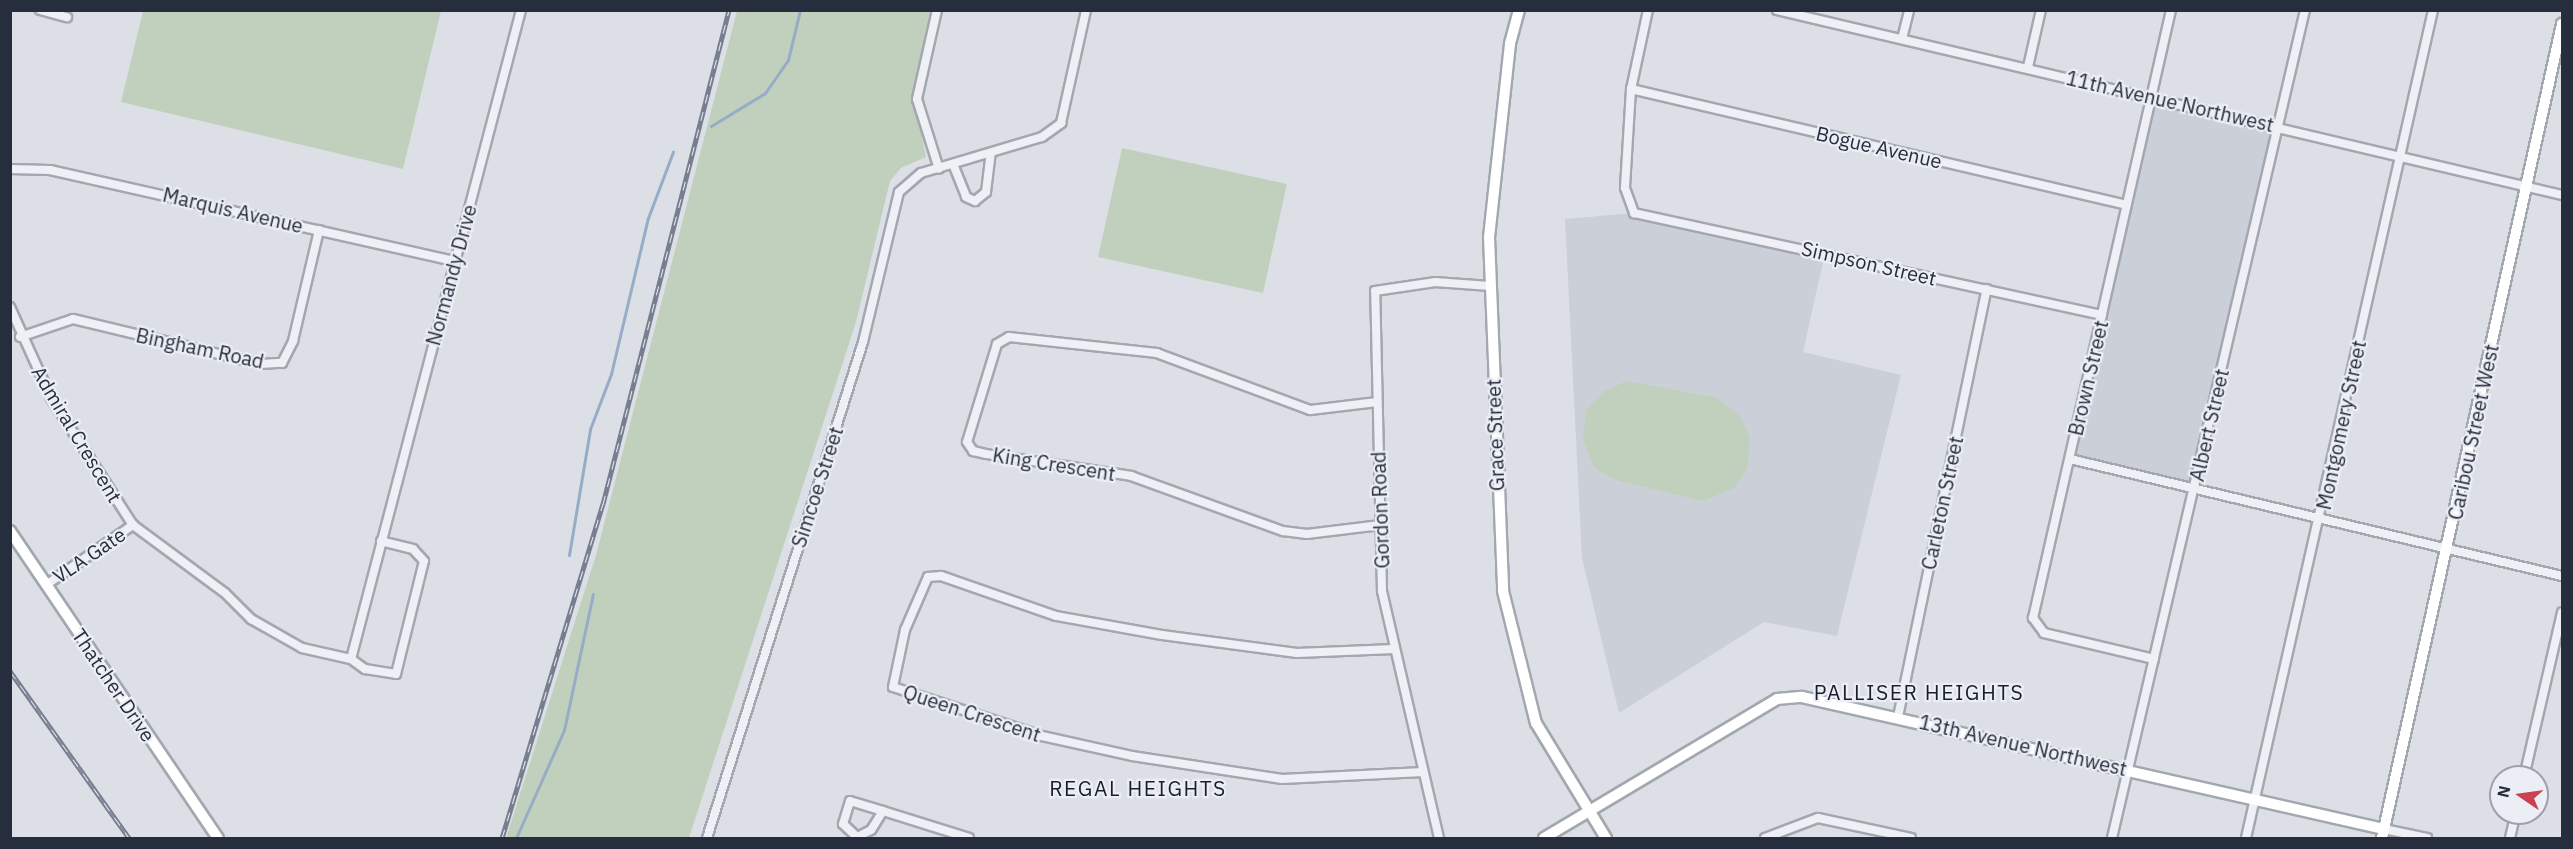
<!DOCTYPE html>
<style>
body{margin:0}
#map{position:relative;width:2573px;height:849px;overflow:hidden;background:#dce0e6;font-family:"IBM Plex Sans",sans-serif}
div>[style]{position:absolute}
.built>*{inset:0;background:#cacfd8}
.green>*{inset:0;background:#c1d0bd}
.stream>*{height:3px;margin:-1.5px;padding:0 1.5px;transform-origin:1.5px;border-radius:1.5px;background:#97acc6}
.roads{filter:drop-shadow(2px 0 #a2a7b0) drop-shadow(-2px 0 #a2a7b0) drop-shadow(0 2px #a2a7b0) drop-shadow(0 -2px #a2a7b0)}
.street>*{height:8px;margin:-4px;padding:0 4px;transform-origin:4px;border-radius:4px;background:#eff0f5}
.secondary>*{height:10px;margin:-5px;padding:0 5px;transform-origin:5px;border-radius:5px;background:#fff}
.rail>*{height:5px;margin-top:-2.5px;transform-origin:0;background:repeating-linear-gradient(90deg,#ebeef4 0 9px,#767e8f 0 18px);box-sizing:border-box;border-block:2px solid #767e8f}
span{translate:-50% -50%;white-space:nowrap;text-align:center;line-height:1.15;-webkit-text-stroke:4.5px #ebeef4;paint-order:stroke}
.street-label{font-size:20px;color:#262d3c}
.neighbourhood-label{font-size:21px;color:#191e2d;letter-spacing:1.5px}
.frame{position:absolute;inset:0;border:12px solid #262d3c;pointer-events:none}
.north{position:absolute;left:2489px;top:765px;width:60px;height:60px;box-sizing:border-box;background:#ebeef4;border:2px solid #9ca1aa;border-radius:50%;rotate:283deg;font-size:16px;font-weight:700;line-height:24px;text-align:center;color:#262d3c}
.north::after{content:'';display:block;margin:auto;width:21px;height:27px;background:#cb414f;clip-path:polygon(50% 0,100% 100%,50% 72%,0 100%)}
</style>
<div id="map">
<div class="built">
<div style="clip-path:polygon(2150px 98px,2279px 127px,2194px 489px,2070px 459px)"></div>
<div style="clip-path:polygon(1634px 213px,1825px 253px,1803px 352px,1901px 375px,1837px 636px,1764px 622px,1619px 713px,1582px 558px,1565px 219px)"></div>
</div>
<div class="green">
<div style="clip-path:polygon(143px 11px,441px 11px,403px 169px,121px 102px)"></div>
<div style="clip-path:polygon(737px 11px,931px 11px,914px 96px,926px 157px,901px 168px,890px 181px,856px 322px,689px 838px,506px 838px,596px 555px)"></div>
<div style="clip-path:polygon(1122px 148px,1287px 184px,1263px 293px,1098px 257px)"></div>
<div style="clip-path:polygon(1627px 381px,1717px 398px,1740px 416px,1750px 438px,1747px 469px,1734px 488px,1703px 501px,1615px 480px,1594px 467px,1583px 439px,1586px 410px,1604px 391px)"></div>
</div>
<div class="stream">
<div style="left:711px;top:126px;width:63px;rotate:-31.4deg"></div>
<div style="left:765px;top:93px;width:40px;rotate:-55.1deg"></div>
<div style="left:788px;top:60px;width:51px;rotate:-76.5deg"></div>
<div style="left:569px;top:555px;width:128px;rotate:-80.5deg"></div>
<div style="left:590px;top:429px;width:59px;rotate:-69.1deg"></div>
<div style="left:611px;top:374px;width:160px;rotate:-76.7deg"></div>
<div style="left:648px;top:218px;width:71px;rotate:-69.3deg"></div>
<div style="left:516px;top:838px;width:118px;rotate:-66deg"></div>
<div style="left:564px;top:730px;width:139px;rotate:-78deg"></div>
</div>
<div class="roads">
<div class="street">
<div style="left:40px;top:10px;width:28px;rotate:15deg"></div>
<div style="left:937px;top:10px;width:91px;rotate:102.7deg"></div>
<div style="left:917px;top:99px;width:73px;rotate:72.6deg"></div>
<div style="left:1648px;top:10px;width:81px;rotate:102.1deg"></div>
<div style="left:1631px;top:89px;width:99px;rotate:93.5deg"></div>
<div style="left:1625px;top:188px;width:27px;rotate:70deg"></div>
<div style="left:1634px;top:213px;width:479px;rotate:12.3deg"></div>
<div style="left:1777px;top:10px;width:807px;rotate:13.26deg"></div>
<div style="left:1902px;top:39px;width:30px;rotate:-76deg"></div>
<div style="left:2028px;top:67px;width:58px;rotate:-77.2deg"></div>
<div style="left:1631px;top:89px;width:509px;rotate:13.16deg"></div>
<div style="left:953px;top:164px;width:35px;rotate:68deg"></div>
<div style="left:966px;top:197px;width:10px;rotate:24deg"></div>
<div style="left:975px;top:201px;width:14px;rotate:-39deg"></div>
<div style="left:986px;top:192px;width:39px;rotate:-83deg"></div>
<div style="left:10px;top:169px;width:40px;rotate:1.4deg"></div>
<div style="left:50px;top:170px;width:414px;rotate:12.7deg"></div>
<div style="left:10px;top:307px;width:100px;rotate:65.7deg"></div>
<div style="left:51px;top:398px;width:151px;rotate:57.2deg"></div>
<div style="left:133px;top:525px;width:114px;rotate:36.5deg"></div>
<div style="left:225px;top:593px;width:37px;rotate:45deg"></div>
<div style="left:251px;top:619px;width:59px;rotate:29.6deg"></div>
<div style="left:302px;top:648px;width:50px;rotate:12.7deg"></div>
<div style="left:351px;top:659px;width:671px;rotate:-75.32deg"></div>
<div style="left:20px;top:337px;width:56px;rotate:-18.8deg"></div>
<div style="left:73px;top:319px;width:192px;rotate:13.5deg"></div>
<div style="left:260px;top:364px;width:22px;rotate:-3deg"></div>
<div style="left:282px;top:363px;width:25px;rotate:-63deg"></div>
<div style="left:293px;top:341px;width:114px;rotate:-76.8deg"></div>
<div style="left:1377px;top:402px;width:67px;rotate:173.2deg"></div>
<div style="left:1310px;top:410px;width:163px;rotate:-159.6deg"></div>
<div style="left:1157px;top:353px;width:149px;rotate:-173.8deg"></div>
<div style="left:1009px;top:337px;width:14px;rotate:150deg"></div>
<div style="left:997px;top:344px;width:102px;rotate:107deg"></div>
<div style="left:967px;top:442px;width:11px;rotate:56deg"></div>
<div style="left:973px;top:451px;width:13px;rotate:13deg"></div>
<div style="left:986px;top:454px;width:147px;rotate:8.6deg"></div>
<div style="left:1131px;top:476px;width:162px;rotate:19.9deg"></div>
<div style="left:1283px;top:531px;width:24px;rotate:7deg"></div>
<div style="left:1307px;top:534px;width:74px;rotate:-7deg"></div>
<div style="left:2070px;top:459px;width:506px;rotate:13.38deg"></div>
<div style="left:46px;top:585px;width:106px;rotate:-34.6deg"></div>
<div style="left:1394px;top:649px;width:97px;rotate:177.6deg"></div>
<div style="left:1297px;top:653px;width:136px;rotate:-172.4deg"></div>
<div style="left:1162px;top:635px;width:108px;rotate:-169.8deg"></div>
<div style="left:1056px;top:616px;width:122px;rotate:-160.8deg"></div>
<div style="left:941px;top:576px;width:13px;rotate:176deg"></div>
<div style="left:928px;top:577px;width:58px;rotate:113.5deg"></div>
<div style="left:905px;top:630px;width:58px;rotate:101.9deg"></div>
<div style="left:893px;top:687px;width:157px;rotate:18.2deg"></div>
<div style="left:1042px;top:736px;width:92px;rotate:12.5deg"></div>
<div style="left:1132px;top:756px;width:152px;rotate:8.7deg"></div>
<div style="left:1282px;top:779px;width:141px;rotate:-2.8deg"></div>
<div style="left:351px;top:659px;width:17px;rotate:36deg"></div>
<div style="left:365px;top:669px;width:31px;rotate:9deg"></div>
<div style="left:396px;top:674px;width:116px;rotate:-76.1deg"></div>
<div style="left:424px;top:561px;width:16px;rotate:-133deg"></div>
<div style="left:413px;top:549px;width:33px;rotate:-166deg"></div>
<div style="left:2154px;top:659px;width:113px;rotate:-166.7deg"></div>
<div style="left:2044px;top:633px;width:19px;rotate:-126deg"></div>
<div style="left:2033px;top:618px;width:623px;rotate:-77.21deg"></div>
<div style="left:1898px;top:717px;width:437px;rotate:-78.3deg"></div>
<div style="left:2524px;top:777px;width:169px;rotate:-77deg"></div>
<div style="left:883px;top:811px;width:22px;rotate:122deg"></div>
<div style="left:871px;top:830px;width:16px;rotate:153deg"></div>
<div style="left:857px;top:837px;width:19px;rotate:-137deg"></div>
<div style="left:843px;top:824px;width:24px;rotate:-73deg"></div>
<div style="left:850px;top:801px;width:34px;rotate:17deg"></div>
<div style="left:883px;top:811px;width:90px;rotate:17.4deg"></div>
<div style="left:2384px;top:829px;width:44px;rotate:11.8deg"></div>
<div style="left:707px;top:838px;width:520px;rotate:-72.54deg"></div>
<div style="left:863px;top:342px;width:154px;rotate:-76.5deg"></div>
<div style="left:899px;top:192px;width:29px;rotate:-41deg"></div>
<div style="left:921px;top:173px;width:126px;rotate:-16.6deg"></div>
<div style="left:1042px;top:137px;width:24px;rotate:-36deg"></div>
<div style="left:1061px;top:123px;width:116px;rotate:-77.5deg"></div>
<div style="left:1439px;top:838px;width:253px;rotate:-103deg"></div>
<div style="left:1382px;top:591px;width:300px;rotate:-91.3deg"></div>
<div style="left:1375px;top:291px;width:61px;rotate:-8.5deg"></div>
<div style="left:1435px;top:282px;width:55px;rotate:4.2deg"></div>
<div style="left:1765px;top:838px;width:57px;rotate:-20.7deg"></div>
<div style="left:1818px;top:818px;width:95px;rotate:12.1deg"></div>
<div style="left:2112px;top:838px;width:850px;rotate:-76.88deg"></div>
<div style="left:2246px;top:838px;width:849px;rotate:-77.27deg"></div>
<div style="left:2510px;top:838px;width:26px;rotate:-77deg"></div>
</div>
<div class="secondary">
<div style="left:1519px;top:10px;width:35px;rotate:105deg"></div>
<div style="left:1510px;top:44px;width:194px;rotate:96.2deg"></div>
<div style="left:1489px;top:237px;width:354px;rotate:87.7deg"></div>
<div style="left:1503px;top:591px;width:136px;rotate:76deg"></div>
<div style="left:1536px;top:723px;width:135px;rotate:58.7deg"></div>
<div style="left:10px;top:531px;width:371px;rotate:55.9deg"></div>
<div style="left:1544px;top:838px;width:271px;rotate:-30.8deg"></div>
<div style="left:1777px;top:699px;width:25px;rotate:-5deg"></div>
<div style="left:1802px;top:697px;width:597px;rotate:12.78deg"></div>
<div style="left:2382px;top:838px;width:834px;rotate:-77.53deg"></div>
</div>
</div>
<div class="rail">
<div style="left:10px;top:671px;width:205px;rotate:54.5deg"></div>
<div style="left:502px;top:838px;width:349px;rotate:-73.2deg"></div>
<div style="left:603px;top:504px;width:510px;rotate:-75.69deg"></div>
</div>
<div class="street-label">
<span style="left:2170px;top:101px;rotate:13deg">11th Avenue Northwest</span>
<span style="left:1879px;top:147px;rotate:13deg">Bogue Avenue</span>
<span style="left:233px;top:210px;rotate:13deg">Marquis Avenue</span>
<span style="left:1869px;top:263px;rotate:13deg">Simpson Street</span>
<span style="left:451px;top:275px;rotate:-75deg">Normandy Drive</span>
<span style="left:200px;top:348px;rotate:12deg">Bingham Road</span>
<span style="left:2088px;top:378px;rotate:-77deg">Brown Street</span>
<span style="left:2209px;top:425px;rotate:-77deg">Albert Street</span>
<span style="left:2341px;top:425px;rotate:-78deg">Montgomery Street</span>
<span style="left:2473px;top:432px;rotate:-78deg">Caribou Street West</span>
<span style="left:77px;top:434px;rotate:59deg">Admiral Crescent</span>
<span style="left:1495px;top:435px;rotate:-92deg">Grace Street</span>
<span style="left:1054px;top:464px;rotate:9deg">King Crescent</span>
<span style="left:817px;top:487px;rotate:-72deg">Simcoe Street</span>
<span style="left:1942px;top:503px;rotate:-78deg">Carleton Street</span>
<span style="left:1380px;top:510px;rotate:-92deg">Gordon Road</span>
<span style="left:89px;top:555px;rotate:-34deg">VLA Gate</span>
<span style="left:114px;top:685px;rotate:56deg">Thatcher Drive</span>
<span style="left:972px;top:713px;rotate:18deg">Queen Crescent</span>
<span style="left:2023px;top:745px;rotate:13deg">13th Avenue Northwest</span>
</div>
<div class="neighbourhood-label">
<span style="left:1919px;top:692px">PALLISER HEIGHTS</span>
<span style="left:1138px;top:788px">REGAL HEIGHTS</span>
</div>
<div class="frame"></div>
<div class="north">N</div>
</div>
